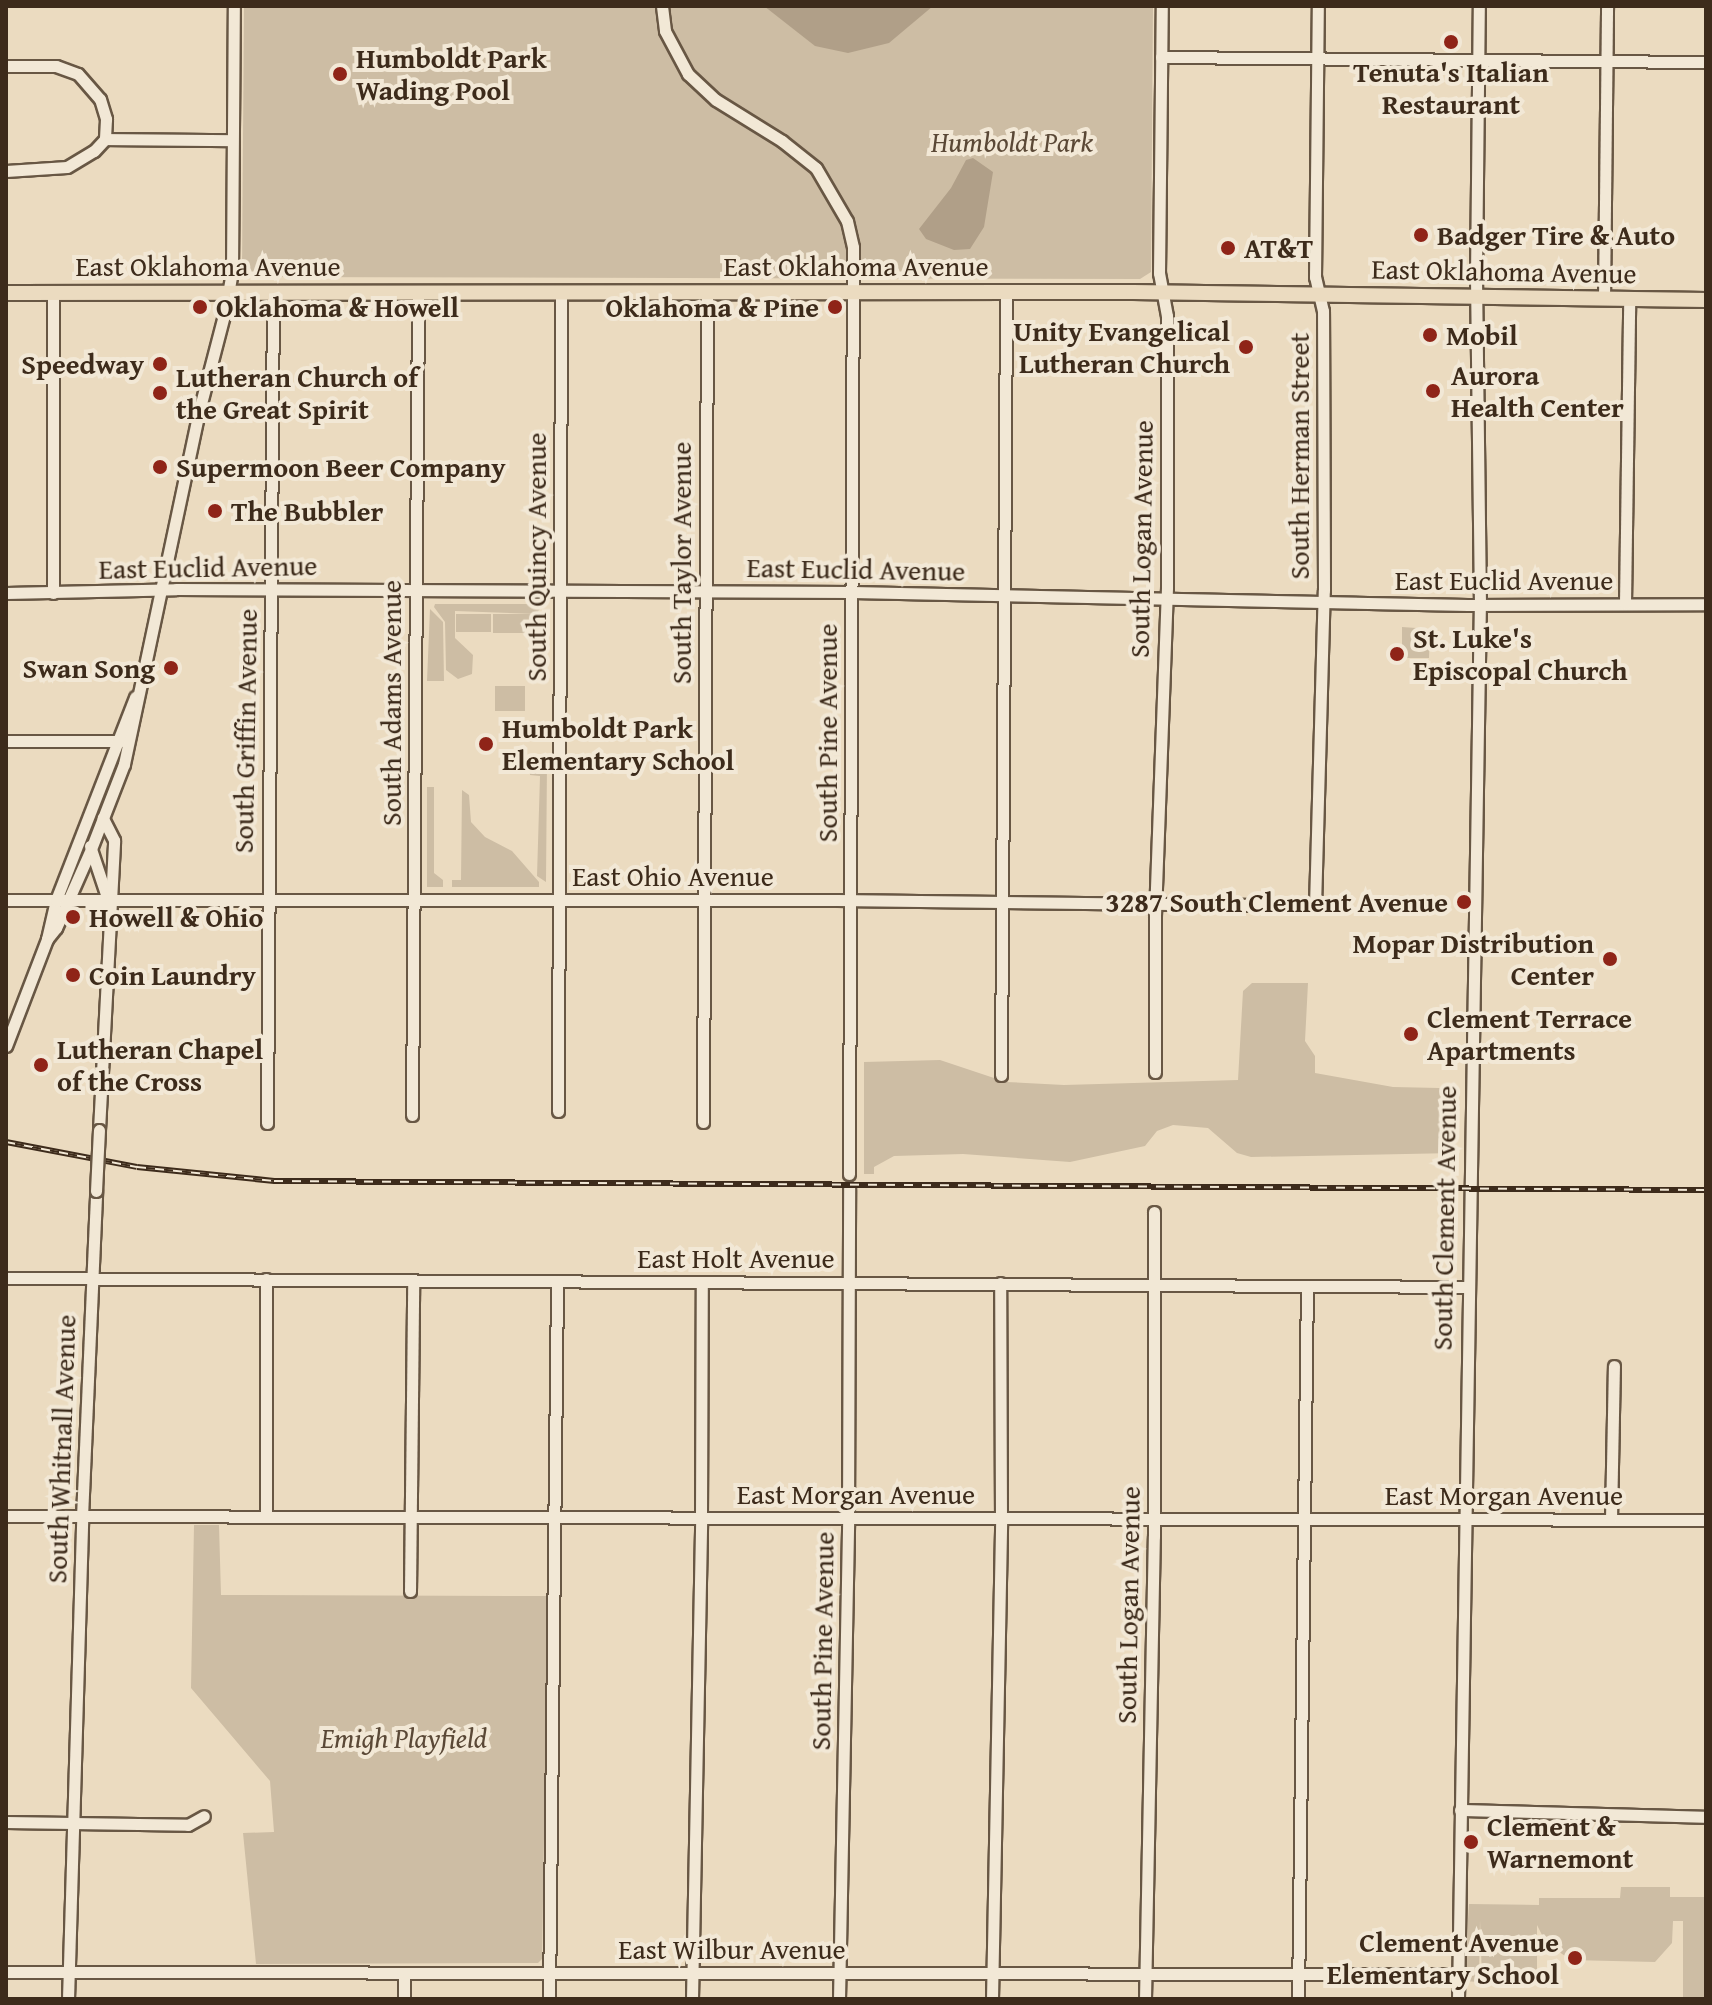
<!DOCTYPE html>
<style>
body{margin:0}
#map{position:relative;width:1712px;height:2005px;overflow:hidden;background:#ebdbc0;font-family:"Gentium Book Plus",serif}
div>[style]{position:absolute}
.green>*{inset:0;background:#cdbda4}
.water>*{inset:0;background:#b09f88}
.roads{filter:drop-shadow(2px 0 #685744) drop-shadow(-2px 0 #685744) drop-shadow(0 2px #685744) drop-shadow(0 -2px #685744)}
.minor>*{height:11px;margin:-5.5px;padding:0 5.5px;transform-origin:5.5px;border-radius:5.5px;background:#f2e8d6}
.major>*{height:14px;margin:-7px;padding:0 7px;transform-origin:7px;border-radius:7px;background:#ebdbc0}
.rail>*{height:6px;margin-top:-3px;transform-origin:0;background:repeating-linear-gradient(90deg,#f2e8d6 0 9px,#3d2b1b 0 18px);box-sizing:border-box;border-block:2px solid #3d2b1b}
.bridges{filter:drop-shadow(2px 0 #685744) drop-shadow(-2px 0 #685744) drop-shadow(0 2px #685744) drop-shadow(0 -2px #685744)}
.minor-bridge>*{height:11px;margin:-5.5px;padding:0 5.5px;transform-origin:5.5px;border-radius:5.5px;background:#f2e8d6}
.dots>*{width:22px;height:22px;translate:-50% -50%;box-sizing:border-box;border:4px solid #f2e8d6;border-radius:50%}
span{translate:-50% -50%;white-space:nowrap;text-align:center;line-height:1.15;-webkit-text-stroke:8px #f2e8d6;paint-order:stroke}
.poi-label{font-size:28px;color:#3d2b1b;font-weight:700}
.left{translate:0 -50%;text-align:left}
.right{translate:-100% -50%;text-align:right}
.park-label{font-size:28px;color:#5a4836;font-style:italic}
.street-label{font-size:28px;color:#3d2b1b}
.frame{position:absolute;inset:0;border:8px solid #3d2b1b;pointer-events:none}
</style>
<div id="map">
<div class="green">
<div style="clip-path:polygon(244px 6px,1153px 6px,1151px 272px,1140px 279px,249px 277px,242px 268px)"></div>
<div style="clip-path:polygon(435px 604px,540px 604px,542px 606px,536px 614px,455px 611px,455px 638px,473px 655px,472px 674px,458px 679px,446px 670px,445px 622px,434px 607px)"></div>
<div style="clip-path:polygon(430px 609px,443px 622px,444px 681px,427px 681px)"></div>
<div style="clip-path:polygon(456px 614px,491px 614px,491px 632px,456px 632px)"></div>
<div style="clip-path:polygon(493px 614px,533px 614px,532px 633px,493px 633px)"></div>
<div style="clip-path:polygon(1402px 627px,1430px 629px,1429px 658px,1402px 658px)"></div>
<div style="clip-path:polygon(495px 686px,525px 686px,525px 711px,495px 711px)"></div>
<div style="clip-path:polygon(547px 762px,546px 882px,537px 876px,540px 776px,530px 775px,530px 763px)"></div>
<div style="clip-path:polygon(427px 787px,434px 787px,434px 873px,443px 880px,443px 887px,427px 887px)"></div>
<div style="clip-path:polygon(462px 790px,469px 795px,471px 822px,485px 837px,512px 851px,539px 882px,539px 887px,452px 887px,452px 880px,461px 880px)"></div>
<div style="clip-path:polygon(1252px 983px,1308px 983px,1305px 1041px,1315px 1056px,1315px 1073px,1393px 1087px,1439px 1088px,1456px 1098px,1455px 1153px,1251px 1157px,1237px 1153px,1208px 1128px,1173px 1125px,1157px 1131px,1145px 1146px,1070px 1162px,963px 1154px,894px 1156px,874px 1167px,874px 1174px,864px 1174px,864px 1062px,940px 1060px,1006px 1082px,1064px 1085px,1238px 1080px,1243px 991px)"></div>
<div style="clip-path:polygon(194px 1525px,219px 1525px,221px 1595px,548px 1596px,542px 1959px,538px 1963px,256px 1964px,243px 1833px,274px 1832px,270px 1781px,191px 1688px)"></div>
<div style="clip-path:polygon(1621px 1887px,1670px 1887px,1670px 1897px,1706px 1897px,1706px 1999px,1683px 1999px,1683px 1921px,1673px 1921px,1672px 1943px,1655px 1962px,1571px 1960px,1546px 1943px,1537px 1925px,1537px 1981px,1526px 1981px,1482px 1980px,1480px 1920px,1479px 1982px,1464px 1981px,1469px 1904px,1539px 1905px,1539px 1898px,1620px 1898px)"></div>
</div>
<div class="water">
<div style="clip-path:polygon(764px 6px,933px 6px,889px 43px,848px 53px,815px 46px)"></div>
<div style="clip-path:polygon(973px 158px,993px 172px,984px 227px,970px 249px,954px 250px,926px 239px,919px 229px,951px 188px,966px 160px)"></div>
</div>
<div class="roads">
<div class="minor">
<div style="left:662px;top:6px;width:25px;rotate:83deg"></div>
<div style="left:665px;top:31px;width:49px;rotate:61.9deg"></div>
<div style="left:688px;top:74px;width:38px;rotate:43deg"></div>
<div style="left:716px;top:100px;width:78px;rotate:31.8deg"></div>
<div style="left:782px;top:141px;width:43px;rotate:38.5deg"></div>
<div style="left:816px;top:168px;width:61px;rotate:59.7deg"></div>
<div style="left:847px;top:221px;width:27px;rotate:77deg"></div>
<div style="left:853px;top:247px;width:927px;rotate:90.25deg"></div>
<div style="left:1161px;top:57px;width:545px;rotate:0.53deg"></div>
<div style="left:6px;top:66px;width:50px"></div>
<div style="left:56px;top:66px;width:23px;rotate:20deg"></div>
<div style="left:78px;top:74px;width:33px;rotate:49deg"></div>
<div style="left:100px;top:99px;width:21px;rotate:73deg"></div>
<div style="left:106px;top:119px;width:20px;rotate:93deg"></div>
<div style="left:6px;top:171px;width:61px;rotate:-3.8deg"></div>
<div style="left:67px;top:167px;width:31px;rotate:-31deg"></div>
<div style="left:94px;top:151px;width:16px;rotate:-47deg"></div>
<div style="left:105px;top:139px;width:127px;rotate:0.5deg"></div>
<div style="left:53px;top:293px;width:300px;rotate:90deg"></div>
<div style="left:1604px;top:299px;width:293px;rotate:-89.4deg"></div>
<div style="left:6px;top:593px;width:170px;rotate:-1.3deg"></div>
<div style="left:176px;top:589px;width:676px;rotate:0.25deg"></div>
<div style="left:852px;top:592px;width:616px;rotate:1.21deg"></div>
<div style="left:1468px;top:605px;width:238px;rotate:-0.2deg"></div>
<div style="left:1625px;top:604px;width:305px;rotate:-89.2deg"></div>
<div style="left:6px;top:741px;width:115px"></div>
<div style="left:90px;top:846px;width:57px;rotate:71.6deg"></div>
<div style="left:6px;top:900px;width:831px"></div>
<div style="left:837px;top:900px;width:504px;rotate:0.68deg"></div>
<div style="left:1315px;top:906px;width:316px;rotate:-88.4deg"></div>
<div style="left:1324px;top:590px;width:279px;rotate:-90.2deg"></div>
<div style="left:1323px;top:311px;width:35px;rotate:-103deg"></div>
<div style="left:1315px;top:277px;width:271px;rotate:-89.4deg"></div>
<div style="left:47px;top:939px;width:14px;rotate:-51deg"></div>
<div style="left:56px;top:928px;width:86px;rotate:-66.1deg"></div>
<div style="left:91px;top:849px;width:91px;rotate:-68.8deg"></div>
<div style="left:124px;top:764px;width:357px;rotate:-78deg"></div>
<div style="left:198px;top:415px;width:107px;rotate:-75.4deg"></div>
<div style="left:225px;top:311px;width:39px;rotate:-80deg"></div>
<div style="left:232px;top:273px;width:267px;rotate:-89.6deg"></div>
<div style="left:6px;top:1046px;width:115px;rotate:-69deg"></div>
<div style="left:47px;top:939px;width:40px;rotate:-77deg"></div>
<div style="left:56px;top:900px;width:218px;rotate:-68.7deg"></div>
<div style="left:1155px;top:1072px;width:157px;rotate:-90deg"></div>
<div style="left:1155px;top:915px;width:328px;rotate:-87.9deg"></div>
<div style="left:1167px;top:587px;width:271px;rotate:-90deg"></div>
<div style="left:1167px;top:316px;width:44px;rotate:-100.5deg"></div>
<div style="left:1159px;top:273px;width:267px;rotate:-89.4deg"></div>
<div style="left:1001px;top:1075px;width:783px;rotate:-89.63deg"></div>
<div style="left:558px;top:1111px;width:819px;rotate:-89.79deg"></div>
<div style="left:412px;top:1115px;width:823px;rotate:-89.58deg"></div>
<div style="left:703px;top:1122px;width:830px;rotate:-89.72deg"></div>
<div style="left:267px;top:1123px;width:831px;rotate:-89.59deg"></div>
<div style="left:99px;top:1130px;width:290px;rotate:-87deg"></div>
<div style="left:114px;top:840px;width:25px;rotate:-117deg"></div>
<div style="left:6px;top:1278px;width:1460px;rotate:0.35deg"></div>
<div style="left:266px;top:1279px;width:238px;rotate:90deg"></div>
<div style="left:6px;top:1516px;width:1700px;rotate:0.13deg"></div>
<div style="left:1611px;top:1519px;width:153px;rotate:-88.9deg"></div>
<div style="left:410px;top:1591px;width:311px;rotate:-89.4deg"></div>
<div style="left:1460px;top:1810px;width:246px;rotate:1.6deg"></div>
<div style="left:6px;top:1822px;width:182px;rotate:0.9deg"></div>
<div style="left:188px;top:1825px;width:18px;rotate:-29deg"></div>
<div style="left:6px;top:1972px;width:1452px;rotate:0.08deg"></div>
<div style="left:404px;top:1973px;width:26px;rotate:90deg"></div>
<div style="left:68px;top:1999px;width:482px;rotate:-88.3deg"></div>
<div style="left:82px;top:1517px;width:326px;rotate:-87.5deg"></div>
<div style="left:549px;top:1999px;width:718px;rotate:-89.36deg"></div>
<div style="left:692px;top:1999px;width:482px;rotate:-88.9deg"></div>
<div style="left:701px;top:1517px;width:235px;rotate:-89.8deg"></div>
<div style="left:839px;top:1999px;width:481px;rotate:-88.9deg"></div>
<div style="left:848px;top:1518px;width:330px;rotate:-89.8deg"></div>
<div style="left:992px;top:1999px;width:481px;rotate:-88.9deg"></div>
<div style="left:1001px;top:1518px;width:235px;rotate:-90.2deg"></div>
<div style="left:1145px;top:1999px;width:463px;rotate:-88.9deg"></div>
<div style="left:1154px;top:1536px;width:324px;rotate:-90deg"></div>
<div style="left:1298px;top:1999px;width:713px;rotate:-89.28deg"></div>
<div style="left:1458px;top:1999px;width:1394px;rotate:-89.1deg"></div>
<div style="left:1480px;top:605px;width:328px;rotate:-90.7deg"></div>
<div style="left:1476px;top:277px;width:271px;rotate:-89.4deg"></div>
</div>
<div class="major">
<div style="left:6px;top:293px;width:1127px;rotate:-0.05deg"></div>
<div style="left:1133px;top:292px;width:573px;rotate:0.8deg"></div>
</div>
</div>
<div class="rail">
<div style="left:6px;top:1142px;width:133px;rotate:10.8deg"></div>
<div style="left:137px;top:1167px;width:138px;rotate:5.8deg"></div>
<div style="left:274px;top:1181px;width:1432px;rotate:0.36deg"></div>
</div>
<div class="bridges">
<div class="minor-bridge">
<div style="left:96px;top:1191px;width:61px;rotate:-87.2deg"></div>
</div>
</div>
<div class="dots">
<div style="left:1451px;top:42px;background:#8f2418"></div>
<div style="left:340px;top:74px;background:#8f2418"></div>
<div style="left:1421px;top:235px;background:#8f2418"></div>
<div style="left:1228px;top:248px;background:#8f2418"></div>
<div style="left:200px;top:307px;background:#8f2418"></div>
<div style="left:835px;top:307px;background:#8f2418"></div>
<div style="left:1430px;top:335px;background:#8f2418"></div>
<div style="left:1246px;top:347px;background:#8f2418"></div>
<div style="left:160px;top:364px;background:#8f2418"></div>
<div style="left:1433px;top:391px;background:#8f2418"></div>
<div style="left:160px;top:393px;background:#8f2418"></div>
<div style="left:160px;top:467px;background:#8f2418"></div>
<div style="left:215px;top:511px;background:#8f2418"></div>
<div style="left:1397px;top:654px;background:#8f2418"></div>
<div style="left:171px;top:668px;background:#8f2418"></div>
<div style="left:486px;top:744px;background:#8f2418"></div>
<div style="left:1464px;top:902px;background:#8f2418"></div>
<div style="left:73px;top:917px;background:#8f2418"></div>
<div style="left:1610px;top:959px;background:#8f2418"></div>
<div style="left:73px;top:975px;background:#8f2418"></div>
<div style="left:1411px;top:1034px;background:#8f2418"></div>
<div style="left:41px;top:1065px;background:#8f2418"></div>
<div style="left:1471px;top:1842px;background:#8f2418"></div>
<div style="left:1575px;top:1958px;background:#8f2418"></div>
</div>
<div class="poi-label">
<span class="left" style="left:356px;top:74px">Humboldt Park<br>Wading Pool</span>
<span style="left:1451px;top:88px">Tenuta's Italian<br>Restaurant</span>
<span class="left" style="left:1437px;top:235px">Badger Tire &amp; Auto</span>
<span class="left" style="left:1244px;top:248px">AT&amp;T</span>
<span class="left" style="left:216px;top:307px">Oklahoma &amp; Howell</span>
<span class="right" style="left:819px;top:307px">Oklahoma &amp; Pine</span>
<span class="right" style="left:1230px;top:347px">Unity Evangelical<br>Lutheran Church</span>
<span class="left" style="left:1446px;top:335px">Mobil</span>
<span class="right" style="left:144px;top:364px">Speedway</span>
<span class="left" style="left:1451px;top:391px">Aurora<br>Health Center</span>
<span class="left" style="left:176px;top:393px">Lutheran Church of<br>the Great Spirit</span>
<span class="left" style="left:176px;top:467px">Supermoon Beer Company</span>
<span class="left" style="left:231px;top:511px">The Bubbler</span>
<span class="left" style="left:1413px;top:654px">St. Luke's<br>Episcopal Church</span>
<span class="right" style="left:155px;top:668px">Swan Song</span>
<span class="left" style="left:502px;top:744px">Humboldt Park<br>Elementary School</span>
<span class="right" style="left:1448px;top:902px">3287 South Clement Avenue</span>
<span class="left" style="left:89px;top:917px">Howell &amp; Ohio</span>
<span class="right" style="left:1594px;top:959px">Mopar Distribution<br>Center</span>
<span class="left" style="left:89px;top:975px">Coin Laundry</span>
<span class="left" style="left:1427px;top:1034px">Clement Terrace<br>Apartments</span>
<span class="left" style="left:57px;top:1065px">Lutheran Chapel<br>of the Cross</span>
<span class="left" style="left:1487px;top:1842px">Clement &amp;<br>Warnemont</span>
<span class="right" style="left:1559px;top:1958px">Clement Avenue<br>Elementary School</span>
</div>
<div class="park-label">
<span style="left:1012px;top:142px">Humboldt Park</span>
<span style="left:404px;top:1738px">Emigh Playfield</span>
</div>
<div class="street-label">
<span style="left:208px;top:266px">East Oklahoma Avenue</span>
<span style="left:856px;top:266px">East Oklahoma Avenue</span>
<span style="left:1504px;top:271px;rotate:1deg">East Oklahoma Avenue</span>
<span style="left:1299px;top:456px;rotate:-90deg">South Herman Street</span>
<span style="left:1141px;top:539px;rotate:-89deg">South Logan Avenue</span>
<span style="left:536px;top:557px;rotate:-90deg">South Quincy Avenue</span>
<span style="left:681px;top:563px;rotate:-90deg">South Taylor Avenue</span>
<span style="left:208px;top:567px;rotate:-1deg">East Euclid Avenue</span>
<span style="left:856px;top:569px;rotate:1deg">East Euclid Avenue</span>
<span style="left:1504px;top:580px">East Euclid Avenue</span>
<span style="left:391px;top:703px;rotate:-90deg">South Adams Avenue</span>
<span style="left:245px;top:731px;rotate:-89deg">South Griffin Avenue</span>
<span style="left:827px;top:733px;rotate:-90deg">South Pine Avenue</span>
<span style="left:673px;top:876px">East Ohio Avenue</span>
<span style="left:1444px;top:1218px;rotate:-89deg">South Clement Avenue</span>
<span style="left:736px;top:1258px">East Holt Avenue</span>
<span style="left:61px;top:1449px;rotate:-88deg">South Whitnall Avenue</span>
<span style="left:856px;top:1494px">East Morgan Avenue</span>
<span style="left:1504px;top:1495px">East Morgan Avenue</span>
<span style="left:1128px;top:1605px;rotate:-89deg">South Logan Avenue</span>
<span style="left:822px;top:1641px;rotate:-89deg">South Pine Avenue</span>
<span style="left:732px;top:1949px">East Wilbur Avenue</span>
</div>
<div class="frame"></div>
</div>
